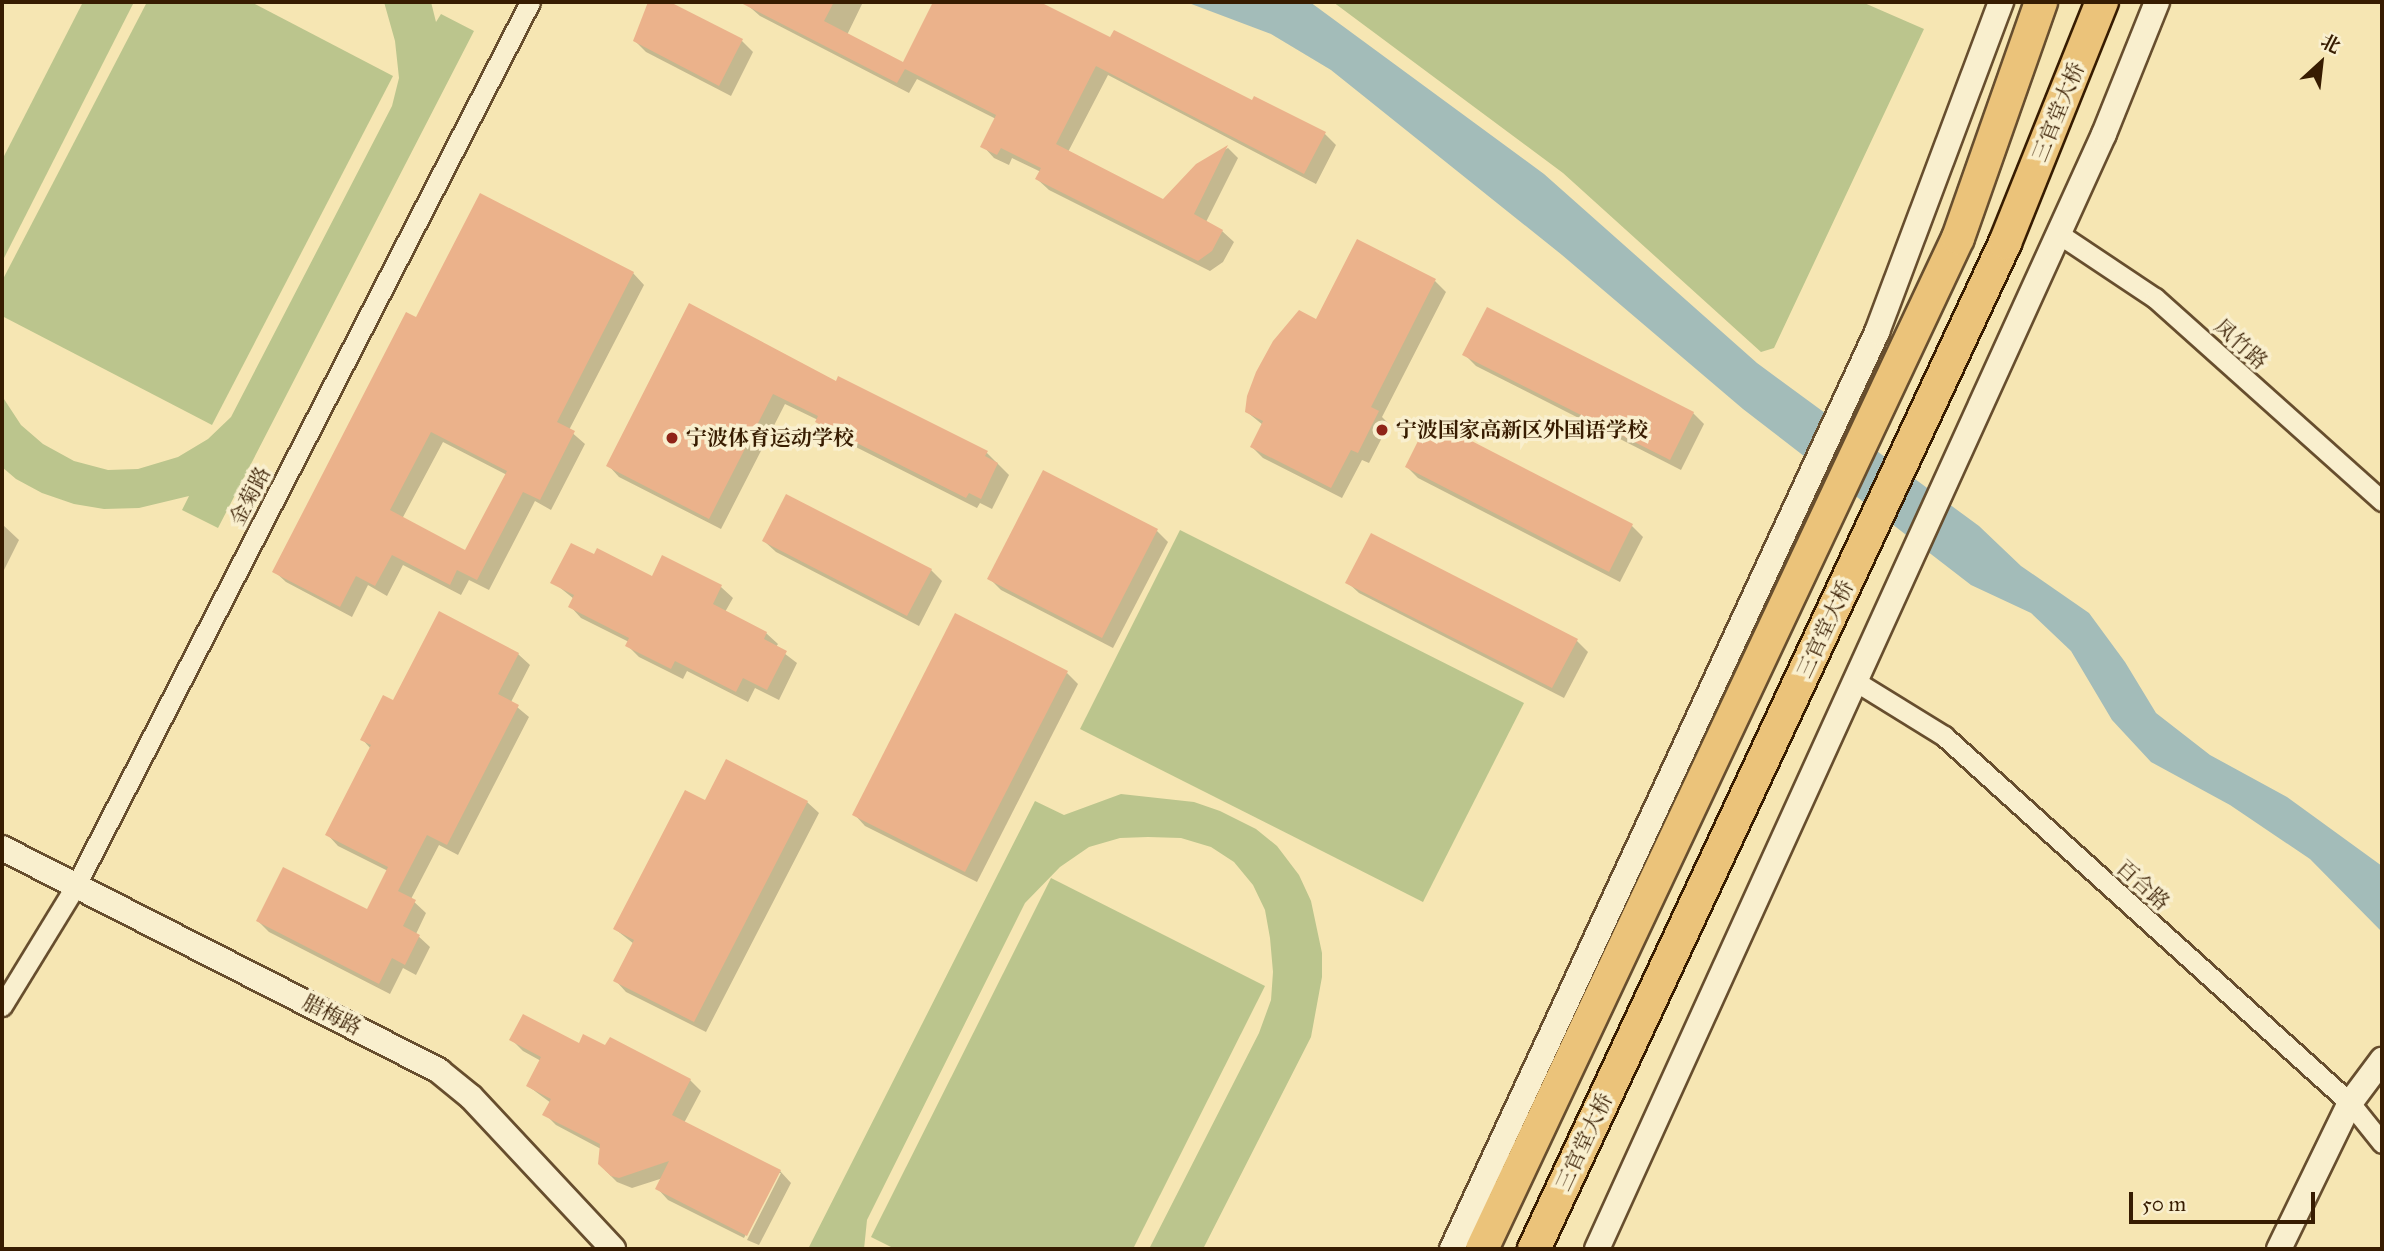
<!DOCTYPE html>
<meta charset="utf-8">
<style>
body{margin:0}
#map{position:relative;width:2384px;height:1251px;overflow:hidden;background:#f6e6b3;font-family:"IM FELL Great Primer","Noto Serif SC",serif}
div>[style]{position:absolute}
.green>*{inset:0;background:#bbc58d}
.water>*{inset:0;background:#a3bcb9}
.shadow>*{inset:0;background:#0003}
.building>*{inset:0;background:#ebb28b}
.roads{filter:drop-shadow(2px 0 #674e2e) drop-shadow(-2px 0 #674e2e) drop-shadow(0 2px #674e2e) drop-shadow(0 -2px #674e2e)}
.minor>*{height:19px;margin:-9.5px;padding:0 9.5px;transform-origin:9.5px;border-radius:9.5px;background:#f9efce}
.tertiary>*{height:24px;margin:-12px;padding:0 12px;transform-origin:12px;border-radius:12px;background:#f9efce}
.primary>*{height:32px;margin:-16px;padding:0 16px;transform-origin:16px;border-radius:16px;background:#ebc37a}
.bridges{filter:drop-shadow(2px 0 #371c01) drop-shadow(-2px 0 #371c01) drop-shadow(0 2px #371c01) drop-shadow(0 -2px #371c01)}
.primary-bridge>*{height:32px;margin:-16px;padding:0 16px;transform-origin:16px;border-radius:16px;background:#ebc37a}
.dots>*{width:19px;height:19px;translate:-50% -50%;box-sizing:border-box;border:4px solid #f9efce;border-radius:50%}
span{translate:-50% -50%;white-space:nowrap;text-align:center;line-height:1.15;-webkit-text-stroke:7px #f9efce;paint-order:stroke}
.street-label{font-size:21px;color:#371c01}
.poi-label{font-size:21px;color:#371c01;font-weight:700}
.left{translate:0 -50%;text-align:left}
.frame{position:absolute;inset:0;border:4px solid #371c01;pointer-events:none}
.north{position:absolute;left:2286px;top:28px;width:70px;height:70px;-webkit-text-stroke:5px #f9efce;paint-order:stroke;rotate:27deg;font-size:19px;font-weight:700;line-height:28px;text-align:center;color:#371c01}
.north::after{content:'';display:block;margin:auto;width:24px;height:32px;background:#371c01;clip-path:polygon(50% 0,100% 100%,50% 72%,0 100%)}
.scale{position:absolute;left:2129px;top:1192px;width:186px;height:32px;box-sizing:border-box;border:4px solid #371c01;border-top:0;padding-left:9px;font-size:21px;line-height:24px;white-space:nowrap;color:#371c01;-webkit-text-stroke:5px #f9efce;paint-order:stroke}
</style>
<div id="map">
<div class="green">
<div style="clip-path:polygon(83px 2px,134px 2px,2px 262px,2px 160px)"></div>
<div style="clip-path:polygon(147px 2px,251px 2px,393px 76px,212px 425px,2px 316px,2px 281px)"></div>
<div style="clip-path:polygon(384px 2px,431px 2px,436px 22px,441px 14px,474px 31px,218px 528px,182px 510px,189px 496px,139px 508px,104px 509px,74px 504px,42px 493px,16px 479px,2px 467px,2px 396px,21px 425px,43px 444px,74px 461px,108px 470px,138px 469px,178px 457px,208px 439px,231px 417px,392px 106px,399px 78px,395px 41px)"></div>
<div style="clip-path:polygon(1333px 2px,1862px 2px,1924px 29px,1774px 348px,1761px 352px,1563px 173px)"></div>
<div style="clip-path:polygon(1180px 530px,1524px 703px,1423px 902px,1080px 729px)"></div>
<div style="clip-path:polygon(1121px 794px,1194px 802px,1220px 811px,1256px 829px,1277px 846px,1299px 875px,1311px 901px,1322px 953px,1322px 977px,1311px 1037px,1203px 1249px,1149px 1249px,1259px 1033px,1271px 1000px,1273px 972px,1270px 938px,1265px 910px,1253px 885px,1234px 862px,1211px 847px,1181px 838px,1148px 837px,1120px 838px,1089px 847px,1060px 867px,1025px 903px,867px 1220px,864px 1249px,808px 1249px,1035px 801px,1064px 815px)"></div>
<div style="clip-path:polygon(1051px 878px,1265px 986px,1133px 1249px,895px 1249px,871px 1237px)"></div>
</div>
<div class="water">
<div style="clip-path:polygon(1186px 2px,1310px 2px,1544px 174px,1757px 363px,1979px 526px,2021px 566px,2089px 613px,2125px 662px,2156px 713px,2210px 755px,2287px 797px,2382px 866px,2382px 932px,2310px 859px,2230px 805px,2151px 762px,2112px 720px,2071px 651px,2031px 613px,1971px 585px,1743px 409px,1562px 255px,1331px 70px,1271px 34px)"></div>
</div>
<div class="shadow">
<div style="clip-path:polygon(651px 2px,666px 2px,742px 41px,753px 52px,731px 96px,646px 52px,635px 41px)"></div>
<div style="clip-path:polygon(744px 2px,863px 2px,847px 35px,904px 64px,935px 2px,1036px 2px,1111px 39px,1324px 133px,1336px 145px,1316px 184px,1108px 75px,1068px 152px,1163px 201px,1197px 165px,1228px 148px,1238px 158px,1206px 222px,1222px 231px,1234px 242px,1223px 262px,1210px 271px,1049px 190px,1037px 179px,1041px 172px,1012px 158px,1009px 165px,994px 158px,983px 146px,996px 119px,917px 79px,909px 93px,760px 16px)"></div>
<div style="clip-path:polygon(evenodd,633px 273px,644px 285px,569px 430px,585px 444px,551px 510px,535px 501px,489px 590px,469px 580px,461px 595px,403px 565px,387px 596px,368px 585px,352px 617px,286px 582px,274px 571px,417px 319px,633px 273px,443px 442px,507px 475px,466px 552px,402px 519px,443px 442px)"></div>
<div style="clip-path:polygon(1435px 281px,1446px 292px,1382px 417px,1389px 424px,1369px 463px,1362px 460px,1342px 498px,1263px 458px,1252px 447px,1263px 425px,1247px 412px,1317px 322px)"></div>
<div style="clip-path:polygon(689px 305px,836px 383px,987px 453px,1009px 475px,992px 509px,980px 503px,977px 508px,828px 433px,818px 420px,785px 404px,721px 529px,619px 477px,608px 465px)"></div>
<div style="clip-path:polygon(1465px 355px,1693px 413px,1704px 424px,1681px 470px,1476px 366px)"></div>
<div style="clip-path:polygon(1407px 467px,1632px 526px,1643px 537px,1620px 582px,1418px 478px)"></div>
<div style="clip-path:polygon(2px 524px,19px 540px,2px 574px)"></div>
<div style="clip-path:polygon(1157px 531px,1168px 542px,1113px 648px,1001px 590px,989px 578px)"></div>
<div style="clip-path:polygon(764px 541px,931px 570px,942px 581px,919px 626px,776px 552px)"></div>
<div style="clip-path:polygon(663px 557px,721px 587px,733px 598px,725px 612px,766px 633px,778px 644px,776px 647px,797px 663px,779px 700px,755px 688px,748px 702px,687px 671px,683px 679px,639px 657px,628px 646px,629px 642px,581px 618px,570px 606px,574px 599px,553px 582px,652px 578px)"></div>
<div style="clip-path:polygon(1347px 582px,1577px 641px,1588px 652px,1564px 698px,1359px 593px)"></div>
<div style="clip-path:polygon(518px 654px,530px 665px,511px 702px,529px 717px,458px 855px,439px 845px,411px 899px,426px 913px,416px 934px,430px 947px,416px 975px,403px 968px,390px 994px,269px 932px,258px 921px,368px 912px,388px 871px,338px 846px,327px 834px,371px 749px,362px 739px,393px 703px)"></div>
<div style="clip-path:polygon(1067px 673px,1078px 684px,977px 882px,865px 826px,854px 814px)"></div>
<div style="clip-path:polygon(727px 761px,807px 802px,819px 813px,706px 1032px,626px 992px,615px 980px,634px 944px,615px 929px,706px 802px)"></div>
<div style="clip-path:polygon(512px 1040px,606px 1047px,690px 1080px,701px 1091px,684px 1123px,780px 1171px,791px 1183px,759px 1245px,747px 1240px,781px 1173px,777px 1173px,744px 1238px,668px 1200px,657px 1188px,663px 1178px,632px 1188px,617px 1182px,605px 1170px,601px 1149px,556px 1125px,545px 1114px,551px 1103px,528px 1086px,541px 1061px,523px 1051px)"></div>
</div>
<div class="building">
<div style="clip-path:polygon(648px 2px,670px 2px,743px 39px,719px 86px,633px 41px)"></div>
<div style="clip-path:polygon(739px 2px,834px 2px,824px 21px,903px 62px,933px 2px,1040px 2px,1110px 37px,1114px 30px,1252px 100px,1254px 96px,1326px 132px,1304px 174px,1096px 66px,1056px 144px,1163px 199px,1196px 164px,1228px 145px,1194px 214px,1223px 230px,1212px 251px,1198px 261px,1035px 179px,1041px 168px,1001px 148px,997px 155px,980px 147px,996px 115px,905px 69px,897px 83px)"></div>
<div style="clip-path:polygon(evenodd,480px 193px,634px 272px,557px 422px,575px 431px,540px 500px,523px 492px,477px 580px,457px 570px,450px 585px,392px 555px,375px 586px,356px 576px,340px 607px,272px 572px,406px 312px,416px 317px,480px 193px,431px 432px,507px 471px,465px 550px,390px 510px,431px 432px)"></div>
<div style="clip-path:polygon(1357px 239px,1436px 279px,1371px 407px,1379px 411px,1358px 453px,1351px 450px,1331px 488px,1250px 447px,1263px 421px,1245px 412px,1247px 396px,1256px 372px,1273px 341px,1299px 310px,1316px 319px)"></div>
<div style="clip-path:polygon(689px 303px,836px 381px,838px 376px,988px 451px,985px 456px,998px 463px,981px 499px,969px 493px,966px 498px,815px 422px,818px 416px,773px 394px,709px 519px,606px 466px)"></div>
<div style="clip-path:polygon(1487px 307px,1694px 412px,1670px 460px,1462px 355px)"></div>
<div style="clip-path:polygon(1429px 419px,1633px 524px,1609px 572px,1405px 467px)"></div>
<div style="clip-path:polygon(1043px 470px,1158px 529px,1102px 638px,987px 579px)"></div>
<div style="clip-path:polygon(786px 494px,932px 569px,907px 616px,762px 541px)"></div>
<div style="clip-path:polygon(1371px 533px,1578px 639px,1552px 688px,1345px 583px)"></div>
<div style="clip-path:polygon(571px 543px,594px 554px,597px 548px,652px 576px,662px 555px,722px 585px,713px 604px,767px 632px,764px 639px,787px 651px,767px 690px,743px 678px,736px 692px,675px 661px,671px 669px,625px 646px,629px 638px,568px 607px,574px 595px,550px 583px)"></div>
<div style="clip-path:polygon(439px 611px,519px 653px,498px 694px,519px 705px,447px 845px,427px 835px,398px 891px,416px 900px,403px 926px,420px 935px,405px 965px,392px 958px,379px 984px,256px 921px,283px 867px,367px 909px,388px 867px,325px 835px,371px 745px,360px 740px,383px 695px,393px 700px)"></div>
<div style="clip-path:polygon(955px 613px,1068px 671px,965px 872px,852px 815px)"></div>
<div style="clip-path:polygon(726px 759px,808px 801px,694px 1022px,613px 981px,634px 940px,613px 929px,685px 790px,705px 800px)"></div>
<div style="clip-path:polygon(523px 1014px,579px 1043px,583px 1034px,605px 1045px,610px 1037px,691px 1079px,672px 1115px,781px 1170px,747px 1236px,655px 1189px,669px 1161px,619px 1178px,611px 1176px,598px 1164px,600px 1144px,542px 1115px,551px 1099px,526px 1086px,541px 1057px,509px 1040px)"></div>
</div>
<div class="roads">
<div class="minor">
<div style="left:2059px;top:234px;width:115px;rotate:33.7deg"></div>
<div style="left:2155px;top:298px;width:305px;rotate:41.8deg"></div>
<div style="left:1855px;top:681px;width:105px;rotate:31.7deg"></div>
<div style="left:1944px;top:736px;width:547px;rotate:42.11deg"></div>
<div style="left:2350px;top:1103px;width:51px;rotate:51.3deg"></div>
<div style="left:2px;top:1006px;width:140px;rotate:-58.5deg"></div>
<div style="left:75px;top:887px;width:995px;rotate:-62.79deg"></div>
</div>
<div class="tertiary">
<div style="left:2px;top:848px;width:491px;rotate:27deg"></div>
<div style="left:439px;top:1071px;width:41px;rotate:39.1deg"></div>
<div style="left:471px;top:1097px;width:208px;rotate:46.9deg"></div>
<div style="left:1452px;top:1249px;width:1011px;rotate:-65.13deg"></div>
<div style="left:1877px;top:332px;width:353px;rotate:-69.4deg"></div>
<div style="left:1597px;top:1249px;width:1225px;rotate:-65.55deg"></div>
<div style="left:2104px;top:134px;width:142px;rotate:-68.1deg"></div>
<div style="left:2279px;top:1249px;width:162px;rotate:-64.1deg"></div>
<div style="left:2350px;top:1103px;width:54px;rotate:-53.3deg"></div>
</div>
<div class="primary">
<div style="left:1482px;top:1249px;width:1117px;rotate:-64.79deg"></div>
<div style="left:1958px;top:238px;width:250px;rotate:-70.6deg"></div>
</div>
</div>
<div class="bridges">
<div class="primary-bridge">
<div style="left:1534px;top:1249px;width:1111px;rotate:-64.91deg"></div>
<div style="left:2005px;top:243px;width:260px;rotate:-68.1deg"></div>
</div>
</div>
<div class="dots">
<div style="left:1382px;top:430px;background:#8f2418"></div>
<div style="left:672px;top:438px;background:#8f2418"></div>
</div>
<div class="street-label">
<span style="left:2058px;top:112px;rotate:-68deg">三官堂大桥</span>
<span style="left:2241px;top:344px;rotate:42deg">凤竹路</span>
<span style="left:250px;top:496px;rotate:-63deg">金菊路</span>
<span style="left:1825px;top:629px;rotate:-65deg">三官堂大桥</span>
<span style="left:2143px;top:885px;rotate:42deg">百合路</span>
<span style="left:332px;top:1015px;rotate:27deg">腊梅路</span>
<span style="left:1584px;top:1142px;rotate:-65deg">三官堂大桥</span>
</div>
<div class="poi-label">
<span class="left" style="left:1396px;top:430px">宁波国家高新区外国语学校</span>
<span class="left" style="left:686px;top:438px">宁波体育运动学校</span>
</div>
<div class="frame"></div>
<div class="north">北</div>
<div class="scale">50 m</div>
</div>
